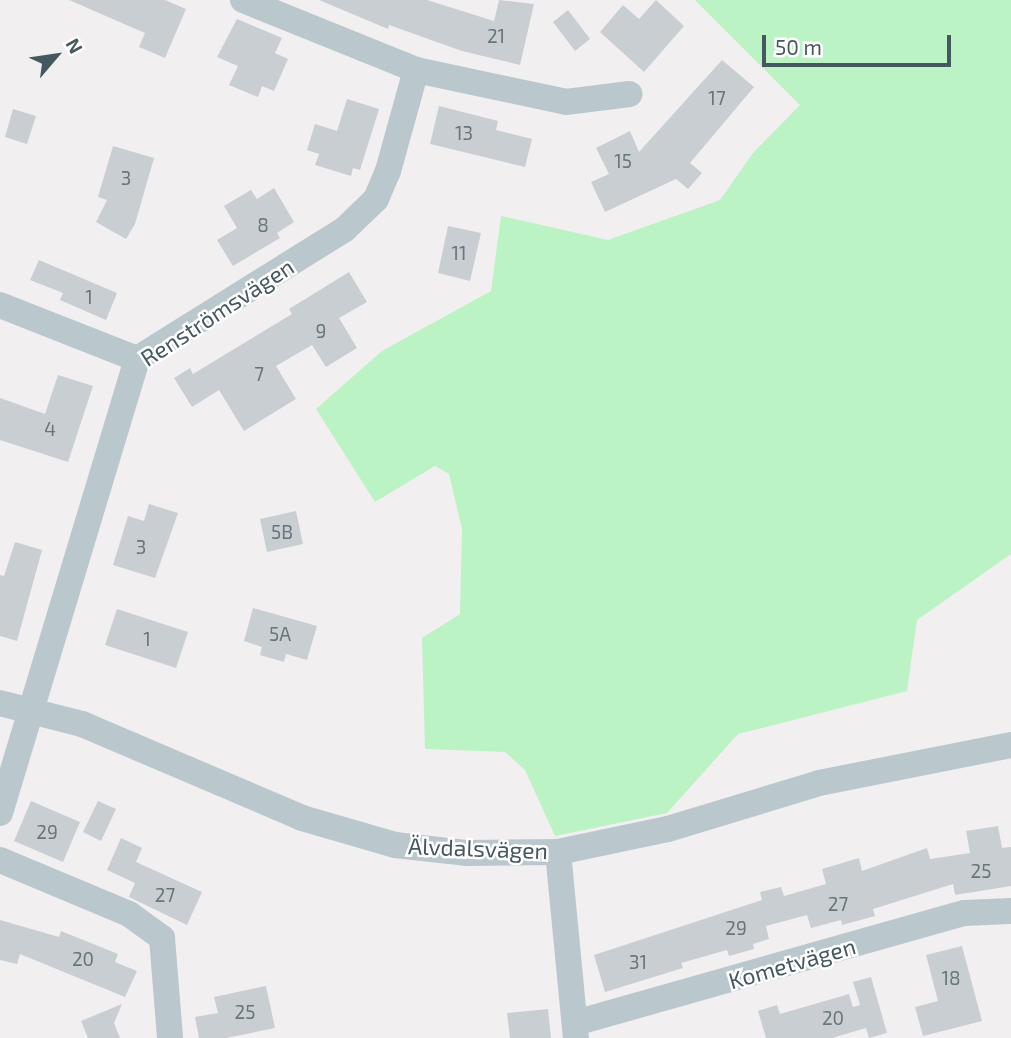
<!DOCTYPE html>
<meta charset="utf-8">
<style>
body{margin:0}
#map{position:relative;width:1011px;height:1038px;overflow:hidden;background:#f2eff0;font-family:"Exo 2",sans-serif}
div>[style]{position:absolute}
.green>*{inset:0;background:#bbf3c5}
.building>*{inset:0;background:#c9ced3}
.minor>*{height:26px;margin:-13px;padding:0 13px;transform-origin:13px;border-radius:13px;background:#bac8ce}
span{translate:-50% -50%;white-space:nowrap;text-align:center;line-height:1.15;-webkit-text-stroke:5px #fff;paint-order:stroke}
.number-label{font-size:19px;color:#67767c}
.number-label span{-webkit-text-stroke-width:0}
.street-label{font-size:23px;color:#46585f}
.north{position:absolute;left:21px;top:21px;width:70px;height:70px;-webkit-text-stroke:5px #fff;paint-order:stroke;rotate:61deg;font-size:19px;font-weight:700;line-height:28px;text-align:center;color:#46585f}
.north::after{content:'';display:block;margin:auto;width:24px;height:32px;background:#46585f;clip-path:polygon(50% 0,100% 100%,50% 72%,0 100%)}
.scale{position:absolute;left:762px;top:35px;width:189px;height:32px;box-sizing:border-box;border:4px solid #46585f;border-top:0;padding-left:9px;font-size:21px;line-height:24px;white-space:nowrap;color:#46585f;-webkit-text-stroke:5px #fff;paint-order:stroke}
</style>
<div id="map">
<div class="green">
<div style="clip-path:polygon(695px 0,1011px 0,1011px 554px,917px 620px,907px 691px,738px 734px,667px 813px,555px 836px,525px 770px,505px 752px,425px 749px,422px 638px,460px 614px,462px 529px,449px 474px,435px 466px,375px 502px,316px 409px,382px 351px,491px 291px,501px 216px,608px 240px,720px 200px,753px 153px,800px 105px)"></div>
</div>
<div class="building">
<div style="clip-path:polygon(69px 0,165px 0,186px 9px,165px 58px,139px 47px,145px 33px)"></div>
<div style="clip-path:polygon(319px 0,427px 0,494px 21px,499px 0,534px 4px,520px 65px,462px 51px,389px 25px,388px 29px)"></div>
<div style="clip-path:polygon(656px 0,684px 26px,644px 72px,600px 32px,623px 5px,639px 19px)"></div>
<div style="clip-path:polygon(568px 10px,590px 39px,575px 51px,553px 22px)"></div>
<div style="clip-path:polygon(237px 19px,282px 38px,275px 53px,288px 59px,274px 91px,262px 86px,258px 97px,229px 85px,238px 66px,217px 57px)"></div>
<div style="clip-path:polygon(722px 60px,754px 87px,690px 163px,702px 173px,688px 189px,676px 179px,605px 212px,591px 182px,609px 174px,596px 148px,630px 131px,639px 152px)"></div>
<div style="clip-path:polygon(347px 99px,379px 109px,360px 170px,353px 168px,351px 176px,315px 165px,319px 154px,307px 150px,315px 124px,337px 131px)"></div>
<div style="clip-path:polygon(439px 106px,498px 121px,496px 130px,532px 139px,525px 167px,430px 144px)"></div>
<div style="clip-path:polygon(13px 109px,36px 116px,27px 144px,5px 137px)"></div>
<div style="clip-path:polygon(113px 146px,154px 158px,135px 224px,126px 239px,96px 222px,107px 200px,98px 197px)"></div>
<div style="clip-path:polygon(274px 188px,294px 222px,277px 233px,280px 238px,233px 266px,217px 240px,237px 228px,224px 206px,251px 190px,257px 199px)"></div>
<div style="clip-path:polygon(448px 226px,481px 233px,470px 281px,438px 273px)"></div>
<div style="clip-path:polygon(39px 260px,117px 293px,106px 320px,60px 300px,63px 293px,30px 280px)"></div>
<div style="clip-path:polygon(349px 272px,367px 302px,339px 318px,357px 348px,326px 367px,312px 345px,276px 366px,296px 399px,244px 431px,219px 390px,192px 407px,174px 378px,190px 368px,193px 374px,292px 314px,289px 309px)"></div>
<div style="clip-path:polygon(58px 375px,93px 386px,68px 462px,0 440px,0 398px,45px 414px)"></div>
<div style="clip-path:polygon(149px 504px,178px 513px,155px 578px,113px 565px,128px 516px,144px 521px)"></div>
<div style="clip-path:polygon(296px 511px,303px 544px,267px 552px,260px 519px)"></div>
<div style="clip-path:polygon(15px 542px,42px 550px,17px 641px,0 636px,0 575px,4px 576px)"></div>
<div style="clip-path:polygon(253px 608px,317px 626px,307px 660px,286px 654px,284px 662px,260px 655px,262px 647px,244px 641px)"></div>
<div style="clip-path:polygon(117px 609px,188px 632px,176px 668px,105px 645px)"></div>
<div style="clip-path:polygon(31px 801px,80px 822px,63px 862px,14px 841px)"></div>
<div style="clip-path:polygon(98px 801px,116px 809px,101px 841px,83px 832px)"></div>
<div style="clip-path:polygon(998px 826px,1002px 848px,1011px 847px,1011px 886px,955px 895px,953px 884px,873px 909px,875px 916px,842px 925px,841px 920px,811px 928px,807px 915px,766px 926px,769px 939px,753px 944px,754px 949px,729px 956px,727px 950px,681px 963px,683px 968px,605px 992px,594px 955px,762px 900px,760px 892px,781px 887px,784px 896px,826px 884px,822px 869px,859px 858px,862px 871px,927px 848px,930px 859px,970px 853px,966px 831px)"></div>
<div style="clip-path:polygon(121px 838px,142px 848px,136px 862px,202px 892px,187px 925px,129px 897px,135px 883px,107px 870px)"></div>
<div style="clip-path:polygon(0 920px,59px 937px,61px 931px,118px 954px,115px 962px,137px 971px,125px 997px,20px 954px,17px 964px,0 960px)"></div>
<div style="clip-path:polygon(962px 946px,982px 1021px,923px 1036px,915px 1007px,938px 1001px,926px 955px)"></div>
<div style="clip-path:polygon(871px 977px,887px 1033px,869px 1038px,866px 1028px,832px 1038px,766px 1038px,758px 1011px,777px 1005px,780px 1014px,849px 994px,853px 1007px,860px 1005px,853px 982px)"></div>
<div style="clip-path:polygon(266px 986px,275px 1028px,226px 1038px,199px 1038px,195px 1017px,218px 1013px,214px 997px)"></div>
<div style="clip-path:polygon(122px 1004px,114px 1023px,120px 1038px,88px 1038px,81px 1021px)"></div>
<div style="clip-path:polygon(548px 1009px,551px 1038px,510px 1038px,507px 1013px)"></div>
</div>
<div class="minor">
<div style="left:243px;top:0;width:187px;rotate:22deg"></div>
<div style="left:416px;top:70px;width:153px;rotate:12deg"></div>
<div style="left:566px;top:102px;width:64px;rotate:-7.2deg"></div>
<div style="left:0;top:305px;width:147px;rotate:21.5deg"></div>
<div style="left:0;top:703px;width:85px;rotate:14.4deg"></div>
<div style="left:82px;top:724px;width:239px;rotate:23.1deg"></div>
<div style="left:302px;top:818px;width:97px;rotate:16.2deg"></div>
<div style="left:395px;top:845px;width:71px;rotate:6.4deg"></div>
<div style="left:466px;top:853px;width:92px;rotate:-0.6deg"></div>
<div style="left:558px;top:852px;width:112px;rotate:-11.8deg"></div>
<div style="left:668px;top:829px;width:158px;rotate:-16.9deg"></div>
<div style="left:819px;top:783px;width:196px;rotate:-11.2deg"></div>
<div style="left:0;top:813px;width:474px;rotate:-73.2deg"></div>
<div style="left:137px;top:359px;width:245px;rotate:-32deg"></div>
<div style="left:345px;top:229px;width:43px;rotate:-44.1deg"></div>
<div style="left:376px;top:199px;width:30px;rotate:-67deg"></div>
<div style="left:388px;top:171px;width:105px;rotate:-74.5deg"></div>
<div style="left:558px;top:852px;width:187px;rotate:84.5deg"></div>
<div style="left:0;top:860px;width:140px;rotate:22.7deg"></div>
<div style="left:129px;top:914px;width:41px;rotate:36deg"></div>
<div style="left:162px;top:938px;width:100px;rotate:85.4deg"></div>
<div style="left:575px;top:1023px;width:404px;rotate:-15.8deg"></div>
<div style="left:964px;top:913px;width:47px;rotate:-2.4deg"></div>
</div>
<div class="number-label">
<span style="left:496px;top:36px">21</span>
<span style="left:717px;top:98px">17</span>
<span style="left:464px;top:133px">13</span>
<span style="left:623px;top:161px">15</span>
<span style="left:126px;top:178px">3</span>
<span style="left:263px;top:225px">8</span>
<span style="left:459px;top:253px">11</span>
<span style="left:89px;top:297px">1</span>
<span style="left:321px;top:331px">9</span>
<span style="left:259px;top:374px">7</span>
<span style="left:50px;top:429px">4</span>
<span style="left:282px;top:532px">5B</span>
<span style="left:141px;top:547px">3</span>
<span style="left:280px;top:634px">5A</span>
<span style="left:147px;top:639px">1</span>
<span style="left:47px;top:832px">29</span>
<span style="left:981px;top:871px">25</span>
<span style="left:165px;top:895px">27</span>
<span style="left:838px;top:904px">27</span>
<span style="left:736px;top:928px">29</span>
<span style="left:83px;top:959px">20</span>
<span style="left:638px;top:962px">31</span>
<span style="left:951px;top:978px">18</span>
<span style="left:245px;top:1012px">25</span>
<span style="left:833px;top:1018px">20</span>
</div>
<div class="street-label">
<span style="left:217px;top:312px;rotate:-33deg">Renströmsvägen</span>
<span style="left:478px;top:848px;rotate:2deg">Älvdalsvägen</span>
<span style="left:792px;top:963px;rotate:-16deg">Kometvägen</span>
</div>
<div class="north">N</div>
<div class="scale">50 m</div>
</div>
